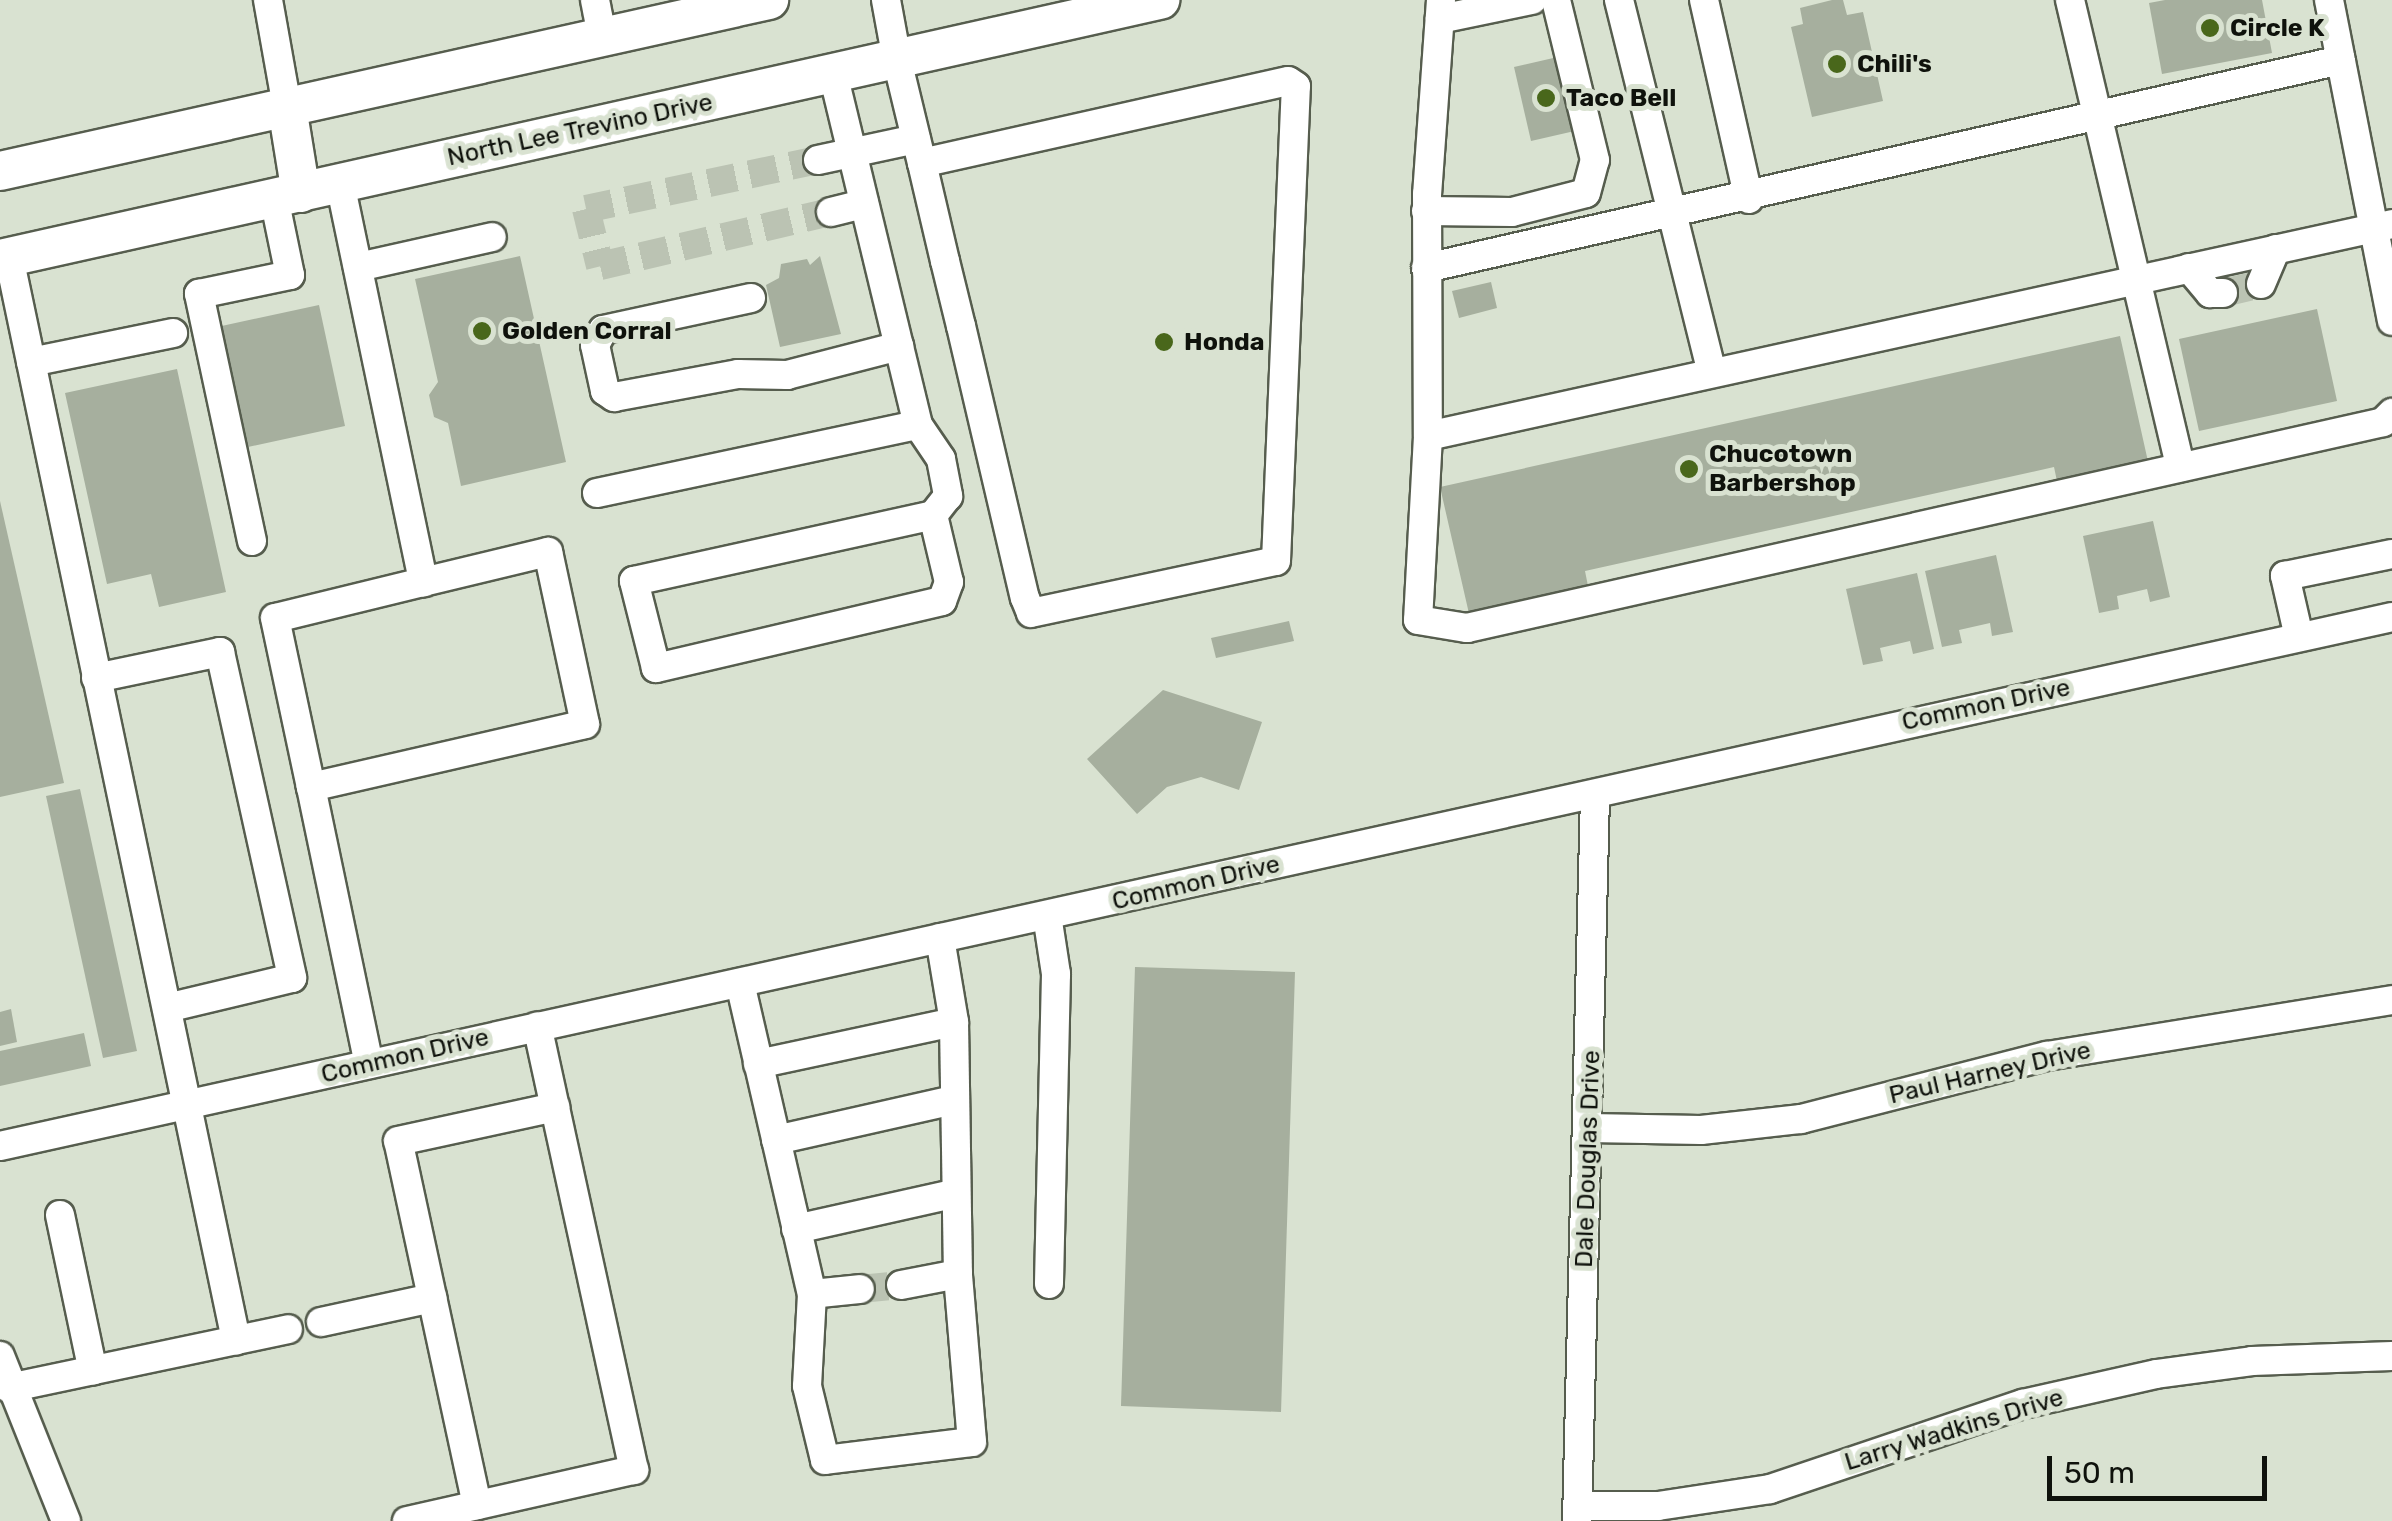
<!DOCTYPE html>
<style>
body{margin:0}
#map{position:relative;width:2392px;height:1521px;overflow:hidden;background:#d9e2d1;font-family:Rubik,sans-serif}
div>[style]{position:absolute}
.building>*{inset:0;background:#a6af9e}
.minor-tunnel>*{height:28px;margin-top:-14px;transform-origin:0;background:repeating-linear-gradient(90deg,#bbc3b3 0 28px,transparent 0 42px)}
.roads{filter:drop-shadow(2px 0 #565d4e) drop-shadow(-2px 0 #565d4e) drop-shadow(0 2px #565d4e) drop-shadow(0 -2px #565d4e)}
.minor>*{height:28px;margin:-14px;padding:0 14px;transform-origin:14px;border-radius:14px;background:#fff}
.major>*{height:38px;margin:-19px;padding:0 19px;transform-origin:19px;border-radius:19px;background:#fff}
.dots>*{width:28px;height:28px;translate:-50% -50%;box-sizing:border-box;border:5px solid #d9e2d1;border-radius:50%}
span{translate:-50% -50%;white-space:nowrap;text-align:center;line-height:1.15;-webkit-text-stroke:10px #d9e2d1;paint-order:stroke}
.poi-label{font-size:25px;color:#0f120c;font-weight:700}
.left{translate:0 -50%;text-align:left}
.street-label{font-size:25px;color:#0f120c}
.scale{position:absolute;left:2047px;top:1456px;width:220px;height:45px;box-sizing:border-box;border:5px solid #0f120c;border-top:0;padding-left:12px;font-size:30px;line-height:35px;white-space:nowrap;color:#0f120c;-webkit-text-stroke:8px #d9e2d1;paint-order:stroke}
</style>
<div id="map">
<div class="building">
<div style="clip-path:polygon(1832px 0,1843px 0,1847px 15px,1863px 12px,1883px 101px,1812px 117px,1791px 27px,1803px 24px,1800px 8px)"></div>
<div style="clip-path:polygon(2165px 0,2262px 0,2272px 53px,2162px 74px,2149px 3px)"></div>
<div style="clip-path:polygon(1562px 56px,1579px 130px,1531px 141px,1514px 67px)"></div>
<div style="clip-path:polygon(520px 256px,566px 462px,461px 486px,448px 423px,434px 417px,429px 395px,438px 382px,415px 279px)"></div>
<div style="clip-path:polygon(820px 256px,841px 334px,780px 347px,766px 285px,779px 278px,781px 264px,807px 259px,810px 265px)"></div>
<div style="clip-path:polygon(1491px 282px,1497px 308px,1459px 318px,1452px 291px)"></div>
<div style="clip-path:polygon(319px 305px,345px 426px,243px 448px,217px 327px)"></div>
<div style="clip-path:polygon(2317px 309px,2337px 401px,2199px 431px,2179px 339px)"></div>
<div style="clip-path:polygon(2120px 336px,2149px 466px,2058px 486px,2054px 467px,1585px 571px,1589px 591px,1470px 618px,1440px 487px)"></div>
<div style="clip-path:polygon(177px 369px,226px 592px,159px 607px,151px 574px,107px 584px,65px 393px)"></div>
<div style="clip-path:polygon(0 501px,64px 783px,0 797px)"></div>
<div style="clip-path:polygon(2153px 521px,2170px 597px,2150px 602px,2147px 589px,2117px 596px,2119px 609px,2099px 613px,2083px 536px)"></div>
<div style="clip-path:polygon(1996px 555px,2013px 632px,1992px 636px,1990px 623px,1959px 630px,1962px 643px,1942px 647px,1925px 571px)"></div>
<div style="clip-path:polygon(1917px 573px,1934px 649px,1913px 654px,1910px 641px,1880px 648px,1883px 661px,1863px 665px,1846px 589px)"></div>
<div style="clip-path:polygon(1289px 621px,1294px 641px,1216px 658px,1211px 638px)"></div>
<div style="clip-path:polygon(1163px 690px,1262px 722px,1239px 790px,1201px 777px,1167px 787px,1137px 814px,1087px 759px)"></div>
<div style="clip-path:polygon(80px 789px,137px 1051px,103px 1058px,46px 796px)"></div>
<div style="clip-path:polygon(1135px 967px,1295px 972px,1281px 1412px,1121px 1406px)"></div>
<div style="clip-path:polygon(11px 1009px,17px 1042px,0 1046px,0 1012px)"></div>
<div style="clip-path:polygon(84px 1033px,91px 1066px,0 1086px,0 1051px)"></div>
</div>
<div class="minor-tunnel">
<div style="left:818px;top:160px;width:237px;rotate:168.1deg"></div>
<div style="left:586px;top:209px;width:59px;rotate:76.2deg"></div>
<div style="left:600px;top:266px;width:237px;rotate:-13.2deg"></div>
<div style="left:2223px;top:293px;width:39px;rotate:-13deg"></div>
<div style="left:860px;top:1289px;width:41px;rotate:-5.6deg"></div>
</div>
<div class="roads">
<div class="minor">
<div style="left:268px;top:0;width:109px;rotate:79.9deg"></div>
<div style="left:595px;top:0;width:38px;rotate:79deg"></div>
<div style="left:886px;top:0;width:61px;rotate:79.6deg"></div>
<div style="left:897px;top:60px;width:106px;rotate:76.4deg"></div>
<div style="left:922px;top:163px;width:101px;rotate:76.8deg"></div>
<div style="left:945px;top:261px;width:67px;rotate:76.2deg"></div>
<div style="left:961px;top:326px;width:279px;rotate:76.8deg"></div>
<div style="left:1025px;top:598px;width:16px;rotate:68deg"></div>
<div style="left:1031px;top:613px;width:250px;rotate:-12deg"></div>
<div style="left:1276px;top:561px;width:475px;rotate:-87.6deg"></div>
<div style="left:1296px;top:86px;width:9px;rotate:-148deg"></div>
<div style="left:1288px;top:81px;width:375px;rotate:167.4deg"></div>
<div style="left:1441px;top:0;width:195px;rotate:94.1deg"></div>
<div style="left:1427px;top:194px;width:242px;rotate:89.8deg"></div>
<div style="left:1428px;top:436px;width:987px;rotate:-12.4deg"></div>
<div style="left:1619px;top:0;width:384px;rotate:76deg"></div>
<div style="left:1704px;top:0;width:204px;rotate:77.3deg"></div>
<div style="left:2070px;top:0;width:480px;rotate:76.7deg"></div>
<div style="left:2329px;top:0;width:327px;rotate:78.9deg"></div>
<div style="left:1440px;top:19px;width:94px;rotate:-11.7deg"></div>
<div style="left:818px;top:160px;width:100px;rotate:-12.1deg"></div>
<div style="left:340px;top:183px;width:408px;rotate:78.2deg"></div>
<div style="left:423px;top:582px;width:152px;rotate:166.3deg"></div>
<div style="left:275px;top:618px;width:173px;rotate:78deg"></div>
<div style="left:311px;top:787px;width:281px;rotate:-12.9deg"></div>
<div style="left:585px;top:724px;width:176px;rotate:-102.1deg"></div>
<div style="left:548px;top:552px;width:129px;rotate:166.5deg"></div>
<div style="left:1426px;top:211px;width:86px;rotate:0.7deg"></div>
<div style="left:1512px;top:212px;width:76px;rotate:-14.4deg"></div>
<div style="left:1586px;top:193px;width:34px;rotate:-75deg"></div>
<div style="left:1595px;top:160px;width:165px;rotate:-103.7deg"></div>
<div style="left:831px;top:212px;width:34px;rotate:-14deg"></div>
<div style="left:9px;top:257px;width:1107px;rotate:78.16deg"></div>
<div style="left:358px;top:267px;width:137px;rotate:-12.6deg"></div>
<div style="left:1426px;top:268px;width:938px;rotate:-12.81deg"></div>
<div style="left:2189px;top:268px;width:33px;rotate:50deg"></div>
<div style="left:2210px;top:293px;width:13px"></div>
<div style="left:2261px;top:284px;width:38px;rotate:-67deg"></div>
<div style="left:751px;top:298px;width:151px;rotate:167.8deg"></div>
<div style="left:603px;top:330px;width:17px;rotate:118deg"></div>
<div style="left:595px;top:345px;width:47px;rotate:77.7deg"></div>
<div style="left:605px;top:391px;width:11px;rotate:34deg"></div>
<div style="left:614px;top:397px;width:126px;rotate:-10.5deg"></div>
<div style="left:738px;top:374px;width:49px;rotate:1.2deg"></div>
<div style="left:787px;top:375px;width:116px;rotate:-14.5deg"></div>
<div style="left:31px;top:362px;width:145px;rotate:-11.5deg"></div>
<div style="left:918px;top:425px;width:41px;rotate:55.9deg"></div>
<div style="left:941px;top:459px;width:38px;rotate:79deg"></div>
<div style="left:948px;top:496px;width:24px;rotate:128deg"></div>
<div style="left:933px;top:515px;width:69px;rotate:76.6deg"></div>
<div style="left:949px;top:582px;width:20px;rotate:110deg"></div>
<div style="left:942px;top:601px;width:294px;rotate:166.8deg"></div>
<div style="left:656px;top:668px;width:90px;rotate:-104.2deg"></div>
<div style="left:634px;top:581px;width:306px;rotate:-12.4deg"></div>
<div style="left:1428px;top:436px;width:184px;rotate:93.1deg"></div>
<div style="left:1418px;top:620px;width:50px;rotate:9.3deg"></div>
<div style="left:1467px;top:628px;width:939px;rotate:-12.67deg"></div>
<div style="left:2383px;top:422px;width:13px;rotate:-45deg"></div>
<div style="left:597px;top:493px;width:328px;rotate:-12deg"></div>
<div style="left:918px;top:425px;width:361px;rotate:-103.6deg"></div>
<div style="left:252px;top:541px;width:253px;rotate:-102.1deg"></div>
<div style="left:199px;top:294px;width:93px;rotate:-11.8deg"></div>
<div style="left:290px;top:275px;width:79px;rotate:-101.7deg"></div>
<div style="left:2299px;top:637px;width:63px;rotate:-102.9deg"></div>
<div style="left:2285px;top:576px;width:109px;rotate:-11.6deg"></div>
<div style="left:96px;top:678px;width:127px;rotate:-11.8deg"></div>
<div style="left:220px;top:652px;width:334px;rotate:77.5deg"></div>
<div style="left:292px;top:978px;width:124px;rotate:166.5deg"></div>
<div style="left:311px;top:787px;width:283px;rotate:78.2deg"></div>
<div style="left:1047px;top:915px;width:60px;rotate:81.3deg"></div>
<div style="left:1056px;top:974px;width:310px;rotate:91.3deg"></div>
<div style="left:940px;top:938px;width:85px;rotate:80.5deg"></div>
<div style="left:740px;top:983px;width:319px;rotate:77deg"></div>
<div style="left:812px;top:1294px;width:48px;rotate:-5.9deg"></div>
<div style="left:758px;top:1064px;width:200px;rotate:-12.1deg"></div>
<div style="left:954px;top:1022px;width:252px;rotate:89.1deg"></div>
<div style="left:958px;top:1274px;width:58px;rotate:169.1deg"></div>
<div style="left:1589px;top:1128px;width:112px;rotate:1deg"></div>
<div style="left:1701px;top:1130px;width:101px;rotate:-6.3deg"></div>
<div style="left:1801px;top:1119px;width:254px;rotate:-14.4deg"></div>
<div style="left:2047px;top:1056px;width:350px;rotate:-9.2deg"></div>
<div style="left:776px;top:1140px;width:182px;rotate:-12.7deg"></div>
<div style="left:0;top:1146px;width:2450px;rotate:-12.47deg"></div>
<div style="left:60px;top:1215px;width:159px;rotate:78.1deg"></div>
<div style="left:796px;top:1229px;width:161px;rotate:-12.6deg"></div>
<div style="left:812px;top:1294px;width:92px;rotate:93.1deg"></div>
<div style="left:807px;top:1386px;width:76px;rotate:76.3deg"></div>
<div style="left:825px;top:1460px;width:148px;rotate:-7deg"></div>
<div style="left:972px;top:1442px;width:169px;rotate:-94.8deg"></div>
<div style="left:321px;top:1322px;width:114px;rotate:-12.2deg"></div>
<div style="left:0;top:1356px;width:178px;rotate:68.2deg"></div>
<div style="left:9px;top:1388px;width:285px;rotate:-11.9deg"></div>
<div style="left:477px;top:1505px;width:372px;rotate:-102.2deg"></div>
<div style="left:398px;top:1141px;width:161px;rotate:-12.2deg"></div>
<div style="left:1578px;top:1506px;width:80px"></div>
<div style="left:1658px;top:1506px;width:113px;rotate:-8.6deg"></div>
<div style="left:1770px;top:1489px;width:267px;rotate:-18.6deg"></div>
<div style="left:2023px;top:1404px;width:136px;rotate:-12.7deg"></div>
<div style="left:2156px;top:1374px;width:97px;rotate:-7.7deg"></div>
<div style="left:2252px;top:1361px;width:140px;rotate:-2deg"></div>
<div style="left:407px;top:1521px;width:233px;rotate:-12.7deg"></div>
<div style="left:634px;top:1470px;width:454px;rotate:-102.3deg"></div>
<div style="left:1577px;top:1521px;width:724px;rotate:-88.58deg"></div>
</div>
<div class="major">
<div style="left:287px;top:107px;width:87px;rotate:80.8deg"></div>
<div style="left:0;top:171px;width:788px;rotate:-12.54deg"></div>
<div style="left:0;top:259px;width:1189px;rotate:-12.59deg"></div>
</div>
</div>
<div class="dots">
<div style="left:2210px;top:28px;background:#49671b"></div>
<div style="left:1837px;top:64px;background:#49671b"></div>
<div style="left:1546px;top:98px;background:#49671b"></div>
<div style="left:482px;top:331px;background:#49671b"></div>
<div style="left:1164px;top:342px;background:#49671b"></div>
<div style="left:1689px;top:469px;background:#49671b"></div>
</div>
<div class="poi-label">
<span class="left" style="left:2230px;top:28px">Circle K</span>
<span class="left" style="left:1857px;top:64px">Chili's</span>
<span class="left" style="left:1566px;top:98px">Taco Bell</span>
<span class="left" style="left:502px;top:331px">Golden Corral</span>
<span class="left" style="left:1184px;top:342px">Honda</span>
<span class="left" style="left:1709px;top:469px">Chucotown<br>Barbershop</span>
</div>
<div class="street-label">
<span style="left:580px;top:130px;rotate:-12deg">North Lee Trevino Drive</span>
<span style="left:1986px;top:705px;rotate:-12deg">Common Drive</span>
<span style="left:1196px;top:883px;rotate:-13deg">Common Drive</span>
<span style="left:405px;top:1056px;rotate:-13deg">Common Drive</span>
<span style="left:1990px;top:1073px;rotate:-13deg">Paul Harney Drive</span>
<span style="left:1588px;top:1159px;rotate:-88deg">Dale Douglas Drive</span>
<span style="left:1954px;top:1430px;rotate:-17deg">Larry Wadkins Drive</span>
</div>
<div class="scale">50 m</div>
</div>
